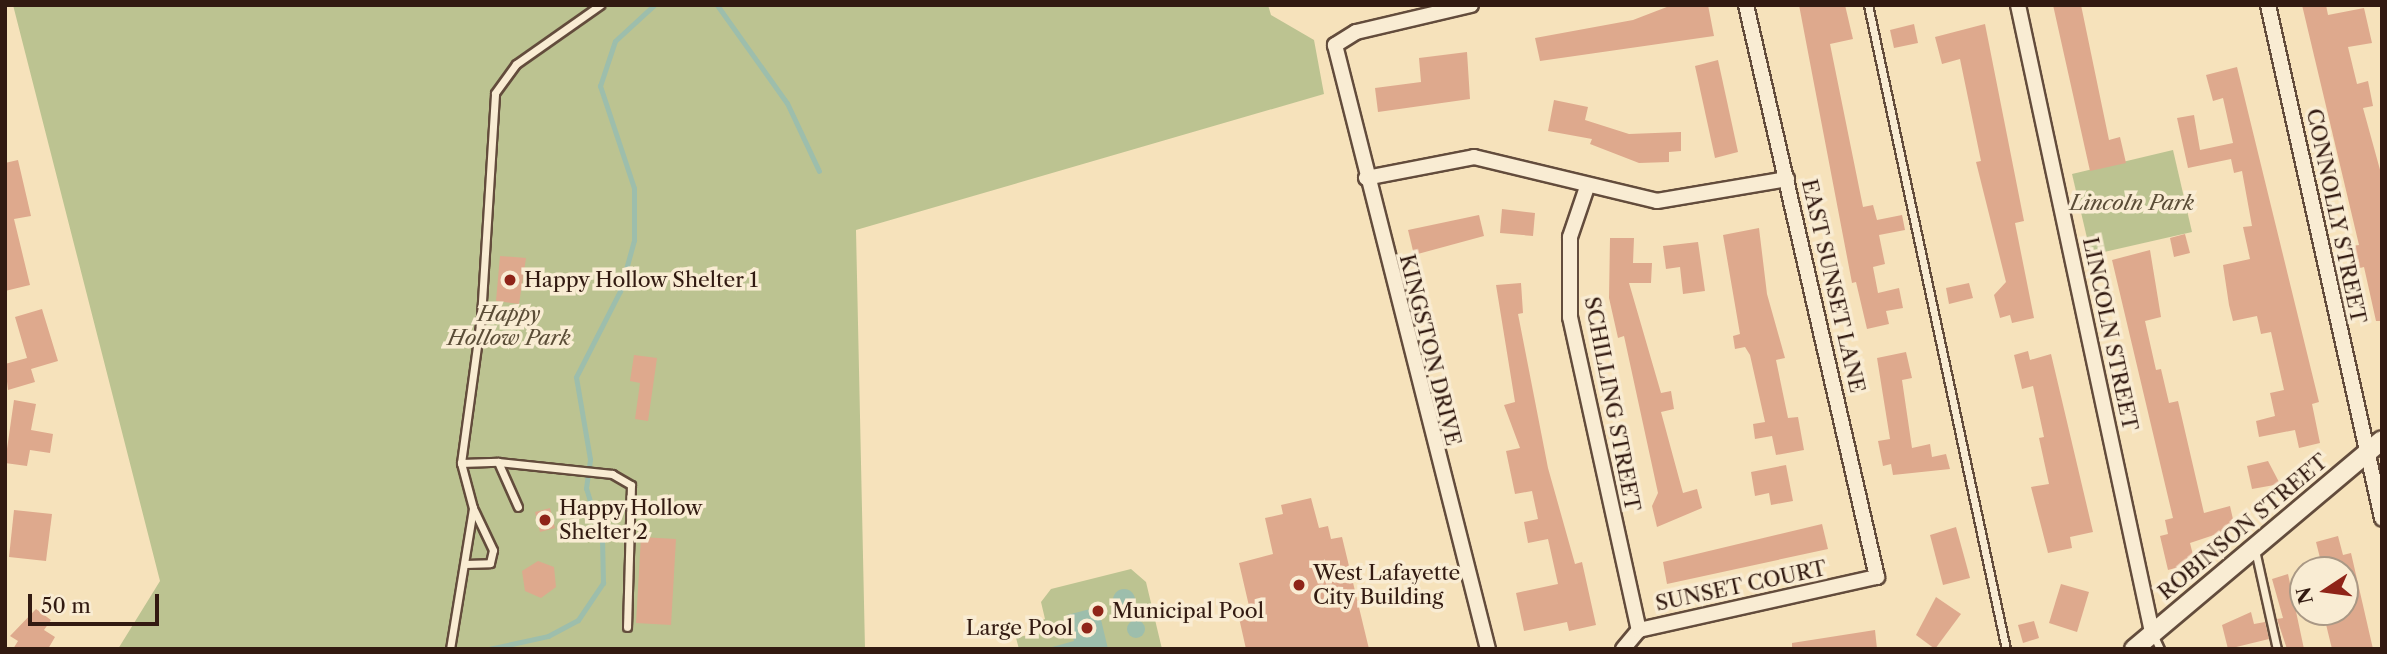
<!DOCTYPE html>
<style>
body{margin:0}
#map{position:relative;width:2387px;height:654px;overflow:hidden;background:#f6e2bb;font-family:"Libre Caslon Text",serif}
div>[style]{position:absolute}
.green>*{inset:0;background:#bcc391}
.water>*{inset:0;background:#9dbeac}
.round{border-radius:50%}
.stream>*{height:5px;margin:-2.5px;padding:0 2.5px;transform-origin:2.5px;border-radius:2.5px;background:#9dbeac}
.building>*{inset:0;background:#dea98d}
.roads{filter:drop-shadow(2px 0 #634c3c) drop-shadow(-2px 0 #634c3c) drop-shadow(0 2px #634c3c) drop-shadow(0 -2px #634c3c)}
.service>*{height:7px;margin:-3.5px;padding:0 3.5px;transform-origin:3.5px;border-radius:3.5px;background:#f9ecd3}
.minor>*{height:14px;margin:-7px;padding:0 7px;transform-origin:7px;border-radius:7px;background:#f9ecd3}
.tertiary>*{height:18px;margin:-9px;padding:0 9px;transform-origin:9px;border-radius:9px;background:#f9ecd3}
.dots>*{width:19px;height:19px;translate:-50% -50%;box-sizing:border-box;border:4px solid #f9ecd3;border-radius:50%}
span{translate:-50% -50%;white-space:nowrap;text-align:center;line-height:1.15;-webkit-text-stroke:7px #f9ecd3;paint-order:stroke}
.park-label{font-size:21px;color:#5b4d37;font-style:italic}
.street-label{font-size:21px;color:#321a11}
.poi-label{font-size:21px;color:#321a11}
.left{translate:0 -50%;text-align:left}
.right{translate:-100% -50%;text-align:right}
.frame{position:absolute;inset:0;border:7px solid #321a11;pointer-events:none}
.north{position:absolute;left:2289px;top:556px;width:70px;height:70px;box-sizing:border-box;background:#f9ecd3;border:2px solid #a99885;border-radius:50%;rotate:257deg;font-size:19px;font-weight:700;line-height:28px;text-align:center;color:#321a11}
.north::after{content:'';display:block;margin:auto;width:24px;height:32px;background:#8f2418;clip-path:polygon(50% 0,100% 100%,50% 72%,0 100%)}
.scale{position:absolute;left:28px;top:594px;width:131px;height:32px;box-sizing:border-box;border:4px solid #321a11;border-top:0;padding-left:9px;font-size:21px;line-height:24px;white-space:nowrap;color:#321a11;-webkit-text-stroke:5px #f9ecd3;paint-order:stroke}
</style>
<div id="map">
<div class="green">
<div style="clip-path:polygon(13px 5px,1268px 5px,1271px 15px,1314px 40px,1324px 94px,856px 230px,865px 649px,118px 649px,160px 581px)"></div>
<div style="clip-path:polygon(2173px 150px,2192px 232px,2091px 255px,2072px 174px)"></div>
<div style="clip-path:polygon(1131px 569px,1146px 582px,1162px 649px,1019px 649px,1016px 638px,1039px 632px,1036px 622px,1045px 619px,1041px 602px,1051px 589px)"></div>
</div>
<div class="water">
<div class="round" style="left:1113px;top:589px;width:22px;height:22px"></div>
<div style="clip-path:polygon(1098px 607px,1108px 649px,1045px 649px,1074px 641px,1067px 615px)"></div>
<div class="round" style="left:1127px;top:620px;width:18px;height:18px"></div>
</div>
<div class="stream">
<div style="left:717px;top:5px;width:120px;rotate:54.5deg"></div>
<div style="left:787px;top:103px;width:75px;rotate:64.8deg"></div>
<div style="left:489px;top:649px;width:60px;rotate:-12.4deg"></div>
<div style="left:548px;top:636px;width:34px;rotate:-28deg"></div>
<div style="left:578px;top:620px;width:45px;rotate:-56deg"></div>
<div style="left:603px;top:583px;width:43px;rotate:-91.3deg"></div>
<div style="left:602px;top:540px;width:54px;rotate:-107.1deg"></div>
<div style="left:586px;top:488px;width:29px;rotate:-82deg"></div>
<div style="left:590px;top:459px;width:83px;rotate:-99.7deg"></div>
<div style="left:576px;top:377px;width:97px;rotate:-62.9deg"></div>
<div style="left:620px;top:291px;width:53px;rotate:-74.6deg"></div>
<div style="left:634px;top:240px;width:52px;rotate:-90deg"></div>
<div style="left:634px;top:188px;width:108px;rotate:-108.4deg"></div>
<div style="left:600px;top:86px;width:47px;rotate:-71.6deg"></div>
<div style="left:615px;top:41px;width:53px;rotate:-42.7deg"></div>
</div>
<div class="building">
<div style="clip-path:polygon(1672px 5px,1708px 5px,1714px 36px,1540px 61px,1535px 38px,1633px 20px)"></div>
<div style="clip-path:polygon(1799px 5px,1845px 5px,1853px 39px,1830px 44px,1863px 207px,1873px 205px,1877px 220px,1902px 215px,1905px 230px,1879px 235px,1885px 264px,1873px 267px,1878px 293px,1899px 288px,1903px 308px,1886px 311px,1889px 324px,1867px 329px,1856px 282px,1852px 283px)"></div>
<div style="clip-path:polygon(2053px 5px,2081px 5px,2109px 140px,2120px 137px,2126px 163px,2090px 171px)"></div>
<div style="clip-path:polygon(2302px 5px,2326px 5px,2328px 15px,2364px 8px,2372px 43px,2348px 47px,2357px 84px,2368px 81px,2373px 106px,2363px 108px,2382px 177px,2382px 321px,2376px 321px,2364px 267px,2356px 269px,2351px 246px,2359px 245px)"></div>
<div style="clip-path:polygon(1914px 24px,1918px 43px,1894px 48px,1890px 30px)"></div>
<div style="clip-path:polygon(1985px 24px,2024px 221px,2015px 223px,2034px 318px,2012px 323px,2010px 315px,2000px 318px,1994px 295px,2006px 282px,1976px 162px,1981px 161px,1960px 59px,1942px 64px,1935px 37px)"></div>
<div style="clip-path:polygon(1467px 52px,1470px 99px,1378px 112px,1375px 88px,1421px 82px,1419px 58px)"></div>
<div style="clip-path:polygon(1718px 60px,1738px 152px,1715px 158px,1695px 66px)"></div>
<div style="clip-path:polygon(2237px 67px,2319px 402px,2312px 404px,2320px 443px,2299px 448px,2295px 430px,2259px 437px,2256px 421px,2275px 416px,2270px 393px,2284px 390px,2271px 332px,2261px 334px,2257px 316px,2233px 321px,2229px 305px,2223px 265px,2250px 259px,2243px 227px,2252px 226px,2242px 171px,2234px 173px,2231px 159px,2188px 168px,2177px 118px,2194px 115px,2200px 150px,2233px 143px,2223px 98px,2213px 101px,2206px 75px)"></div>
<div style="clip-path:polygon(1554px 100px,1588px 107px,1585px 120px,1629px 134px,1681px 132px,1681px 151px,1669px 152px,1669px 162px,1639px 163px,1590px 144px,1592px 139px,1548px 131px)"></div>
<div style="clip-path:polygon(18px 160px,31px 216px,14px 219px,30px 285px,5px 291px,5px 163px)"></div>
<div style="clip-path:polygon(1502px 209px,1535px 213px,1533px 236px,1500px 233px)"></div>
<div style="clip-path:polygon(1479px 215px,1484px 236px,1414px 255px,1408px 230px)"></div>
<div style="clip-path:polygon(1759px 228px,1767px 294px,1785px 358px,1776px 360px,1788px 418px,1798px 417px,1804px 450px,1776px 455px,1772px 436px,1755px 439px,1753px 424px,1765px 422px,1750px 355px,1745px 347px,1735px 349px,1733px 336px,1740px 334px,1723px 235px)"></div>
<div style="clip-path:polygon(2185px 234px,2190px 253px,2174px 257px,2170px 238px)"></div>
<div style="clip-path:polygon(1610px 238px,1634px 238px,1633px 263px,1652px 263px,1651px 283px,1629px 283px,1661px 393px,1671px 391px,1674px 409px,1661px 412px,1683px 493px,1697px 489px,1702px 508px,1657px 527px,1652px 506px,1658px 493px,1624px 336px,1618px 338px,1609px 298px)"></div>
<div style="clip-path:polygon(1698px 242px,1705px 291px,1683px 294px,1680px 267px,1666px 269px,1663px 246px)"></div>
<div style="clip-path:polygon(2150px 250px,2161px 317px,2145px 321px,2156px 370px,2161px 369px,2169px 403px,2178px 401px,2204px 513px,2230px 506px,2235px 528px,2190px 543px,2195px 563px,2168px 570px,2160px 536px,2168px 534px,2165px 520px,2173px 518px,2112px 260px)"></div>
<div style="clip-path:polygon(500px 256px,526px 258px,519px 304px,496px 301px)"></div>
<div style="clip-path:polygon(1521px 283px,1523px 313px,1518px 314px,1548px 468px,1575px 564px,1582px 562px,1596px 625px,1569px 631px,1567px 622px,1524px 631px,1516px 593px,1558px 584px,1548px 539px,1528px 543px,1524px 522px,1538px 519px,1532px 491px,1515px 494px,1506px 451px,1520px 448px,1504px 405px,1515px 402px,1496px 285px)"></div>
<div style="clip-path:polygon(1969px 283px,1973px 298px,1949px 304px,1946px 288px)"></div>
<div style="clip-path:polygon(42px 309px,58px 361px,31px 369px,35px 382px,8px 390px,5px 364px,27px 358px,15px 317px)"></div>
<div style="clip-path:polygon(2028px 351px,2030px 360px,2051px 354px,2093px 532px,2070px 537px,2072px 548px,2048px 553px,2031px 487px,2049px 484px,2039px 438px,2044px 437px,2033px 386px,2022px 389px,2014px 355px)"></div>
<div style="clip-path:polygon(1906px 352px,1912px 378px,1902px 380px,1912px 448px,1930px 444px,1932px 457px,1946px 454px,1950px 469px,1893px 475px,1891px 464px,1883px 466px,1878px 441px,1890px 439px,1877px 358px)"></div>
<div style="clip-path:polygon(634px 355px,657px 358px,648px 421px,635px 419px,640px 383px,630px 381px)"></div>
<div style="clip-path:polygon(14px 400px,36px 404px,31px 430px,53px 434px,50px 453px,30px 450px,27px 466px,5px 463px)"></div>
<div style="clip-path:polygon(2268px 461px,2280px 484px,2252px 489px,2247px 466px)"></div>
<div style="clip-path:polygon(1786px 465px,1793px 501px,1771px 505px,1769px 493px,1755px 496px,1751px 472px)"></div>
<div style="clip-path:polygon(1311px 498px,1319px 528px,1328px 526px,1331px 539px,1342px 537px,1369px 649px,1246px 649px,1237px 609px,1249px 606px,1239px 563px,1273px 554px,1265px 518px,1283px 514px,1281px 505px)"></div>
<div style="clip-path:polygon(550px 508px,555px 528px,540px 532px,535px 512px)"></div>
<div style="clip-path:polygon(14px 510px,52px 514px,46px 561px,9px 557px)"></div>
<div style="clip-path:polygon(1822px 524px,1828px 549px,1667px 584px,1663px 562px)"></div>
<div style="clip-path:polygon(1956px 527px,1970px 578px,1943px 585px,1930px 535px)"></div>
<div style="clip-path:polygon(2338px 536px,2343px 555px,2351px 553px,2373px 649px,2332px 649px,2323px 612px,2345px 612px,2345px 570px,2323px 570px,2316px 542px)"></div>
<div style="clip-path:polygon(641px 537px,676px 539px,671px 625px,636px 623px)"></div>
<div style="clip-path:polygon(538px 561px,554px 567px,556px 587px,541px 598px,525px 591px,522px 571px)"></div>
<div style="clip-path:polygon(2288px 574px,2304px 649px,2287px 649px,2277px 619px,2283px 618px,2272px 579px)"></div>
<div style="clip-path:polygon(2061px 584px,2089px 592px,2077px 632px,2049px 623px)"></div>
<div style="clip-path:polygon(1936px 597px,1961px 614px,1935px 649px,1916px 635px)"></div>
<div style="clip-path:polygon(36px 609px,51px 620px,44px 630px,55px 637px,48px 649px,13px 649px,18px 641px,10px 636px)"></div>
<div style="clip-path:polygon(2251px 612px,2254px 624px,2265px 622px,2269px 639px,2228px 649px,2222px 625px)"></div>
<div style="clip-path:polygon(2034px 621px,2039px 638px,2023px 643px,2018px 625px)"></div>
<div style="clip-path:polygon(1875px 630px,1877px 649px,1792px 649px,1792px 643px)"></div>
</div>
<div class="roads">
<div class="service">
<div style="left:1868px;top:5px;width:659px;rotate:77.91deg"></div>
<div style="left:498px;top:462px;width:115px;rotate:6deg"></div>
<div style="left:612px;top:474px;width:22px;rotate:30deg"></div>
<div style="left:631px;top:485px;width:142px;rotate:91.6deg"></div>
<div style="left:461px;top:463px;width:37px;rotate:-2deg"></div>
<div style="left:498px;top:462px;width:49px;rotate:66deg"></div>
<div style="left:2255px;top:550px;width:101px;rotate:77.5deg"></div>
<div style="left:465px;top:564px;width:25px;rotate:-2deg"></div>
<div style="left:490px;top:563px;width:13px;rotate:-77deg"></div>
<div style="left:493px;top:550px;width:44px;rotate:-115.4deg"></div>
<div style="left:2153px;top:634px;width:17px;rotate:65deg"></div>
<div style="left:450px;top:649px;width:143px;rotate:-80.7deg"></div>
<div style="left:473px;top:508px;width:47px;rotate:-104.9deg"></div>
<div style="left:461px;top:463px;width:147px;rotate:-82.2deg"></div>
<div style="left:481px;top:317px;width:224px;rotate:-86.4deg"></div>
<div style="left:495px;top:93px;width:36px;rotate:-54deg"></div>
<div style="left:516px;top:64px;width:103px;rotate:-35.1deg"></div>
</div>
<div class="minor">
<div style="left:1471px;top:5px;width:118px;rotate:166.8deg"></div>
<div style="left:1356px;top:32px;width:25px;rotate:148deg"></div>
<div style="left:1335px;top:45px;width:623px;rotate:75.79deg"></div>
<div style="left:2018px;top:5px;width:641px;rotate:77.94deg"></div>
<div style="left:2268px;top:5px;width:526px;rotate:77.47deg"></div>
<div style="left:1366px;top:178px;width:110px;rotate:-11deg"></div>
<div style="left:1474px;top:157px;width:188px;rotate:13.5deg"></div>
<div style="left:1657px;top:201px;width:132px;rotate:-9.6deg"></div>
<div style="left:1587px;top:187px;width:53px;rotate:108.8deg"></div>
<div style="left:1570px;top:237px;width:80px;rotate:90deg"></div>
<div style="left:1570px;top:317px;width:321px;rotate:77.6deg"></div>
<div style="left:1623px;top:649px;width:25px;rotate:-50deg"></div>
<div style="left:1639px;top:630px;width:244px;rotate:-12.6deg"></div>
<div style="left:1877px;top:577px;width:587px;rotate:-102.9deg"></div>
</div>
<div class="tertiary">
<div style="left:2134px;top:649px;width:324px;rotate:-40.1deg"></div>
</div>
</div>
<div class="dots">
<div style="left:510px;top:280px;background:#8f2418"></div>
<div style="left:545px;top:520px;background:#8f2418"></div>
<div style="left:1299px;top:585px;background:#8f2418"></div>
<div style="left:1098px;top:611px;background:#8f2418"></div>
<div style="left:1087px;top:628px;background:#8f2418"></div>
</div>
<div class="park-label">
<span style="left:2132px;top:203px">Lincoln Park</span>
<span style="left:509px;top:326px">Happy<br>Hollow Park</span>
</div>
<div class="street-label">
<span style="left:2336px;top:216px;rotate:78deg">CONNOLLY STREET</span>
<span style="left:1833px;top:286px;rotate:77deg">EAST SUNSET LANE</span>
<span style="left:2110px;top:334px;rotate:78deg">LINCOLN STREET</span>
<span style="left:1430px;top:350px;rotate:76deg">KINGSTON DRIVE</span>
<span style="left:1612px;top:404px;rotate:79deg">SCHILLING STREET</span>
<span style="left:2243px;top:527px;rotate:-40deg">ROBINSON STREET</span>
<span style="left:1741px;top:586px;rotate:-12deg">SUNSET COURT</span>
</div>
<div class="poi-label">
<span class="left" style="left:524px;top:280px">Happy Hollow Shelter 1</span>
<span class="left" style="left:559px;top:520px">Happy Hollow<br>Shelter 2</span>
<span class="left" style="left:1313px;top:585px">West Lafayette<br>City Building</span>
<span class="left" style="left:1112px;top:611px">Municipal Pool</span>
<span class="right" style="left:1073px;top:628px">Large Pool</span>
</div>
<div class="frame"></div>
<div class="north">N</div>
<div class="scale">50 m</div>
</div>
